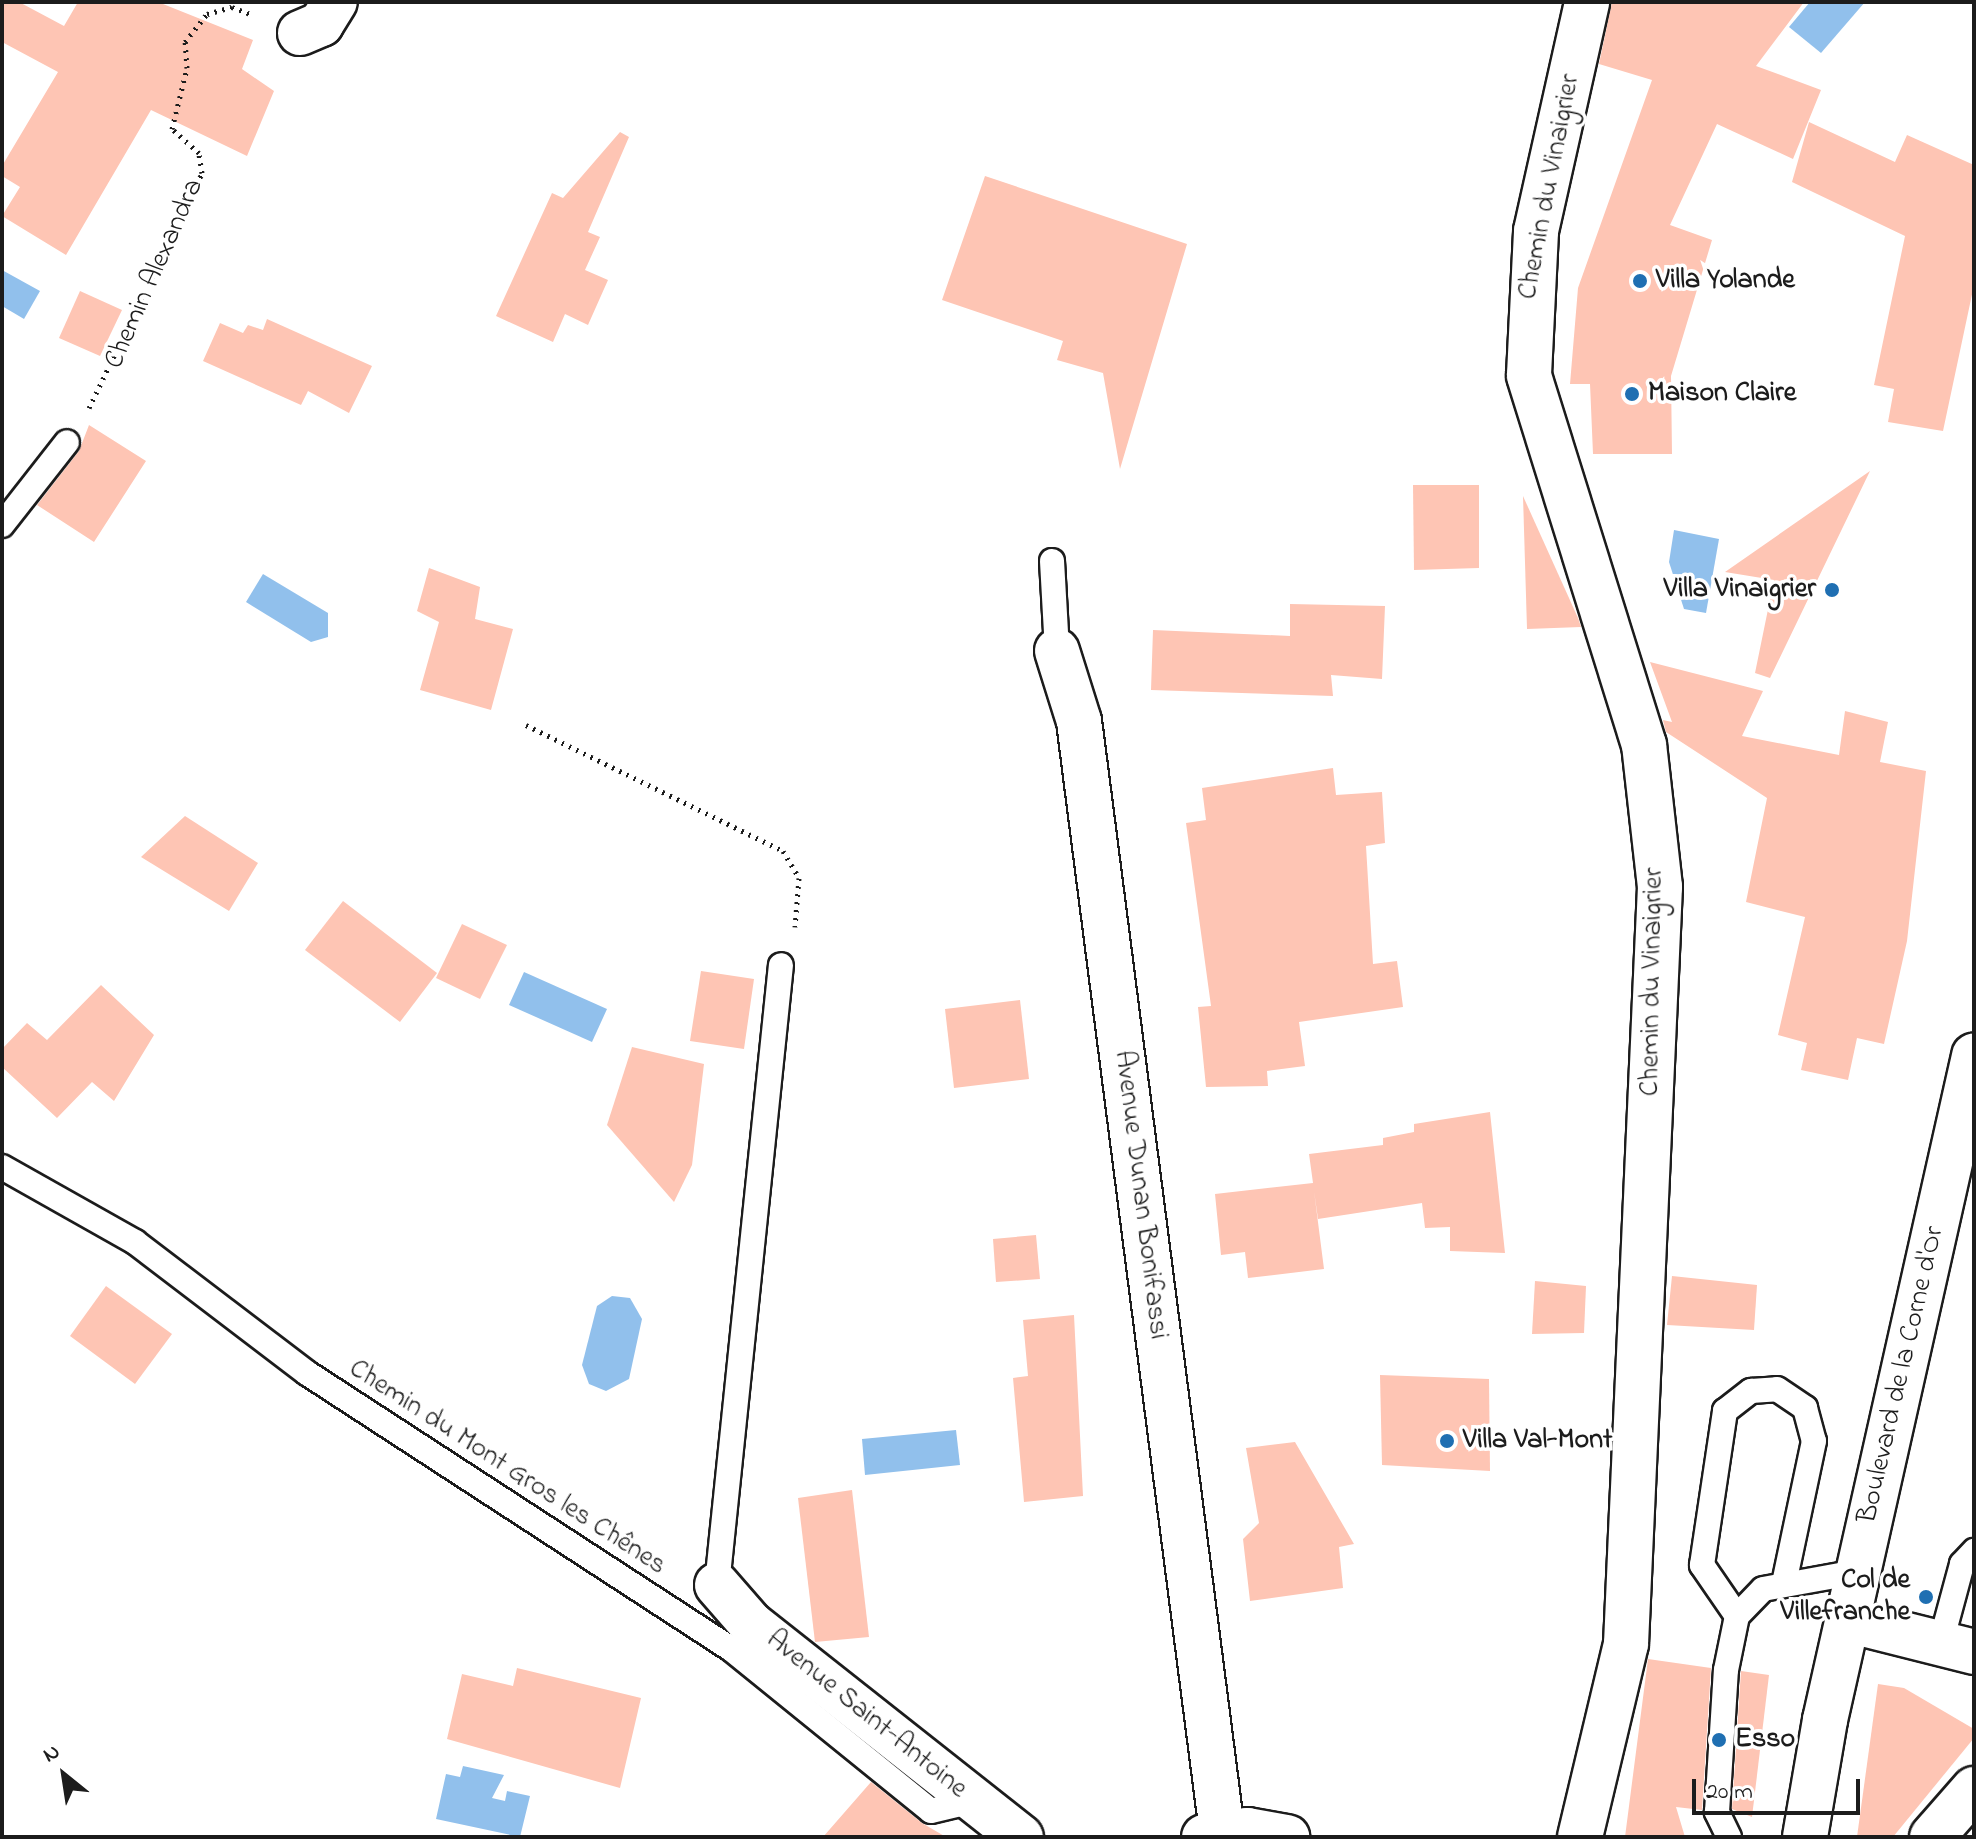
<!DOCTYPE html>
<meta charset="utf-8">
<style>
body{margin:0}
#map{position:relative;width:1976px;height:1839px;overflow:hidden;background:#fff;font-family:"Indie Flower",sans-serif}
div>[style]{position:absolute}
.water>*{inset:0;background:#91c0ec}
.building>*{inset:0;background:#fec5b4}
.path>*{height:5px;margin-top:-2.5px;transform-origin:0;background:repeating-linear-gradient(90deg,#1c1c1c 0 2px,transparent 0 8px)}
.roads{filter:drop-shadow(2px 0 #1c1c1c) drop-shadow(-2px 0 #1c1c1c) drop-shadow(0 2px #1c1c1c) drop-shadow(0 -2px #1c1c1c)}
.service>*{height:24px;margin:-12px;padding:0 12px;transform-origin:12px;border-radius:12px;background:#fff}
.minor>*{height:44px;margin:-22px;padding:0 22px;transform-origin:22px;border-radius:22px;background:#fff}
.primary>*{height:44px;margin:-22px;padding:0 22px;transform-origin:22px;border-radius:22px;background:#fff}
.dots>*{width:22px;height:22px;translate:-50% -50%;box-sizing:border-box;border:4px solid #fff;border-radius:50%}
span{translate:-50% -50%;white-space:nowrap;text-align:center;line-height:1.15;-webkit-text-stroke:7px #fff;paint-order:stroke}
.street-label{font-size:28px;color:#1c1c1c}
.poi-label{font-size:28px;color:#1c1c1c;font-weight:700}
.left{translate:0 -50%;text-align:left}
.right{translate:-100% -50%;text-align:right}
.frame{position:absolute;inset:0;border:4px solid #1c1c1c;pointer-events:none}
.north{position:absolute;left:24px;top:1735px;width:80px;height:80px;-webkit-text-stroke:6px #fff;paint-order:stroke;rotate:330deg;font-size:22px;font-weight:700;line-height:32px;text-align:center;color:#1c1c1c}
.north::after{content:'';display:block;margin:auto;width:28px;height:36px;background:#1c1c1c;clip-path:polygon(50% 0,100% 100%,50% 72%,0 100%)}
.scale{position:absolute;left:1692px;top:1779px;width:168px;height:36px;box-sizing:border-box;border:4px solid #1c1c1c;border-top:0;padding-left:10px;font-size:24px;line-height:28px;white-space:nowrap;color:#1c1c1c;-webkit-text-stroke:6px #fff;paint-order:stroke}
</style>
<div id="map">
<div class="water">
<div style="clip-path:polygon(1810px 2px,1865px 2px,1821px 53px,1789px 27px)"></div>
<div style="clip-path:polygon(2px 270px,40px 291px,24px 319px,2px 306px)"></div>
<div style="clip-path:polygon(1674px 530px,1719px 539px,1706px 613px,1684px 609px,1669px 562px)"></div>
<div style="clip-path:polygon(263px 574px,328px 613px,328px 637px,311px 642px,246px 602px)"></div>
<div style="clip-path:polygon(524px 972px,607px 1009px,592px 1042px,509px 1005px)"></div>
<div style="clip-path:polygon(612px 1296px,630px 1298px,642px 1319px,629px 1379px,606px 1391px,589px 1384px,582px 1365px,597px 1306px)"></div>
<div style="clip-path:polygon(956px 1430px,960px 1465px,865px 1475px,862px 1439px)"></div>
<div style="clip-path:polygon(463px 1766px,504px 1775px,492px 1798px,505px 1801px,507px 1791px,530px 1796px,520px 1837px,436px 1819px,446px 1774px,460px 1777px)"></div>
</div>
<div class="building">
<div style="clip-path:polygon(2px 2px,19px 2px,64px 26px,78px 2px,158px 2px,253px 40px,242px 69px,274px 91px,247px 156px,151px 110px,66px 255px,2px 216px,20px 187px,2px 176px,2px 166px,58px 72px,2px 42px)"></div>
<div style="clip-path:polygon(1612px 2px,1804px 2px,1756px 66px,1821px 90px,1793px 159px,1717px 124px,1670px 225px,1712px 240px,1671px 376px,1672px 454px,1593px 454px,1590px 384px,1570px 384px,1578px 288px,1652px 80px,1599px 64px)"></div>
<div style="clip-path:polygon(1809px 122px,1895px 162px,1907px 135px,1974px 165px,1974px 285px,1943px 431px,1888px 422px,1894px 389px,1874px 385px,1905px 236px,1792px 182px)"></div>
<div style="clip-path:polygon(620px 132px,629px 137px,588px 232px,600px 237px,585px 270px,608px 280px,588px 325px,565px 314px,553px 342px,496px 316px,552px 193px,563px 198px)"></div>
<div style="clip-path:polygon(985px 176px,1187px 244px,1120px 469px,1103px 373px,1057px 360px,1063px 341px,942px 300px)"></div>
<div style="clip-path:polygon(80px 291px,122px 310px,100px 356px,59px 338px)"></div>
<div style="clip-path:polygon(267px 319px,372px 366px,349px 413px,308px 391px,301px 405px,203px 361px,220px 323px,243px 333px,248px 325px,263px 330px)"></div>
<div style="clip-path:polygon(89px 425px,146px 461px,94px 542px,37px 505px,79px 451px)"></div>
<div style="clip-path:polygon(1870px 471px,1770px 678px,1755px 673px,1774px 580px,1725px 572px)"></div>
<div style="clip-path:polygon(1413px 485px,1479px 485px,1479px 568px,1414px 570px)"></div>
<div style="clip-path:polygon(1523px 496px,1578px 618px,1581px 627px,1527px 629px)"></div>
<div style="clip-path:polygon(429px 568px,480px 587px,475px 619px,513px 629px,491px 710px,420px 690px,439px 622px,417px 611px)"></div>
<div style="clip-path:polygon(1290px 604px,1385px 606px,1382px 679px,1331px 675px,1333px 696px,1151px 690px,1153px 630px,1290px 636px)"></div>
<div style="clip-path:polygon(1650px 662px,1763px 691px,1742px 736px,1839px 755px,1845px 711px,1888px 722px,1880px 762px,1926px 771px,1907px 941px,1884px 1044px,1857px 1038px,1848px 1080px,1801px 1070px,1807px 1043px,1778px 1035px,1805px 917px,1746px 902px,1767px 798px,1666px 732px,1663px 720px,1672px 722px)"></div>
<div style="clip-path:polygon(1333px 768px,1336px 795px,1382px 792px,1385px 843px,1366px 846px,1373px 964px,1397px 961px,1403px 1007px,1299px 1022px,1305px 1066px,1267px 1071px,1268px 1086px,1206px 1087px,1198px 1007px,1211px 1006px,1186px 823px,1206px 820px,1202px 788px)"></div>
<div style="clip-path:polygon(185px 816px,258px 863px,229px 911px,141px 857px)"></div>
<div style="clip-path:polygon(343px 901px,437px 973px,400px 1022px,305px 950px)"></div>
<div style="clip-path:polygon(462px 924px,507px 945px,480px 999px,436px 978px)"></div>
<div style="clip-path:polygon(701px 971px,754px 979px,744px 1049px,690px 1041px)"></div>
<div style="clip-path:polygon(101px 985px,154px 1035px,114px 1101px,92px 1082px,57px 1118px,2px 1067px,2px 1049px,27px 1023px,47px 1040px)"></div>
<div style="clip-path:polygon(1020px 1000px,1029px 1079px,954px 1088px,945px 1009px)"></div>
<div style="clip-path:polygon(632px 1047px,704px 1064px,692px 1165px,674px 1202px,607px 1125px)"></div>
<div style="clip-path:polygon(1490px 1112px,1505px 1253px,1450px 1251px,1450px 1227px,1425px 1228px,1422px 1203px,1318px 1219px,1314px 1191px,1324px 1269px,1248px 1278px,1245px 1252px,1221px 1255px,1215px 1194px,1313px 1183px,1309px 1154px,1383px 1145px,1383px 1138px,1414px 1132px,1414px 1124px)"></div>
<div style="clip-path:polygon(1036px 1235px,1040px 1279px,996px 1282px,993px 1239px)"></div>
<div style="clip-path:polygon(1672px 1276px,1757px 1285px,1754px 1330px,1667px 1325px)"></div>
<div style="clip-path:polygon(1535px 1281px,1586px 1286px,1584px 1333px,1532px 1334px)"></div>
<div style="clip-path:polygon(106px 1286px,172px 1334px,135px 1384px,70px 1336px)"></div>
<div style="clip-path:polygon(1074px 1315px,1083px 1496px,1024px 1502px,1013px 1378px,1028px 1376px,1023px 1320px)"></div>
<div style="clip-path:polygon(1380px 1375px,1489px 1379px,1490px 1471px,1382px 1465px)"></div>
<div style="clip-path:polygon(1295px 1442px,1354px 1544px,1339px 1547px,1343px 1588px,1250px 1601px,1243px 1539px,1259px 1523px,1246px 1448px)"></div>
<div style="clip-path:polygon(852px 1490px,869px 1637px,815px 1642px,798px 1498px)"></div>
<div style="clip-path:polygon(1648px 1659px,1711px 1668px,1702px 1810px,1676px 1807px,1685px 1837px,1625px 1837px)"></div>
<div style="clip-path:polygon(517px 1668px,641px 1698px,620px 1788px,447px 1739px,462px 1674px,513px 1686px)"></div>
<div style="clip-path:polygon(1741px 1671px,1769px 1675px,1752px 1817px,1732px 1809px)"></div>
<div style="clip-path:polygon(1878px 1684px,1904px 1688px,1974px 1729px,1974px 1738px,1893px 1837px,1857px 1837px)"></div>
<div style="clip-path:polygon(871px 1782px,922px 1823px,946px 1837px,823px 1837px)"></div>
</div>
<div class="path">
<div style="left:89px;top:408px;width:261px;rotate:-64.3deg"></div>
<div style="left:202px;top:173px;width:20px;rotate:-99deg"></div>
<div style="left:199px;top:153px;width:36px;rotate:-138deg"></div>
<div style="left:172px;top:129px;width:63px;rotate:-76.2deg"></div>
<div style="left:187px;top:68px;width:26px;rotate:-94deg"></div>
<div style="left:185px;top:42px;width:36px;rotate:-52deg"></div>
<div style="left:207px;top:14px;width:26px;rotate:-16deg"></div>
<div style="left:232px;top:7px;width:22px;rotate:21deg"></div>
<div style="left:526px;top:725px;width:286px;rotate:26.1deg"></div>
<div style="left:783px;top:851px;width:31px;rotate:59deg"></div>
<div style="left:799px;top:878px;width:49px;rotate:94.7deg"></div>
</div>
<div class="roads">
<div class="service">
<div style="left:2px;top:525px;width:105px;rotate:-51.9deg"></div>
<div style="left:1052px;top:561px;width:90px;rotate:86.8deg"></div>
<div style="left:2px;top:1167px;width:153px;rotate:29.4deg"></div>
<div style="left:135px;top:1242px;width:216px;rotate:37.3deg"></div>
<div style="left:307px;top:1373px;width:506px;rotate:33.06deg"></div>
<div style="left:731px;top:1649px;width:257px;rotate:39deg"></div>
<div style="left:931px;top:1811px;width:43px;rotate:-13.4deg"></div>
<div style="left:717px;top:1585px;width:623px;rotate:-84.11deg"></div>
<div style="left:1737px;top:1616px;width:62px;rotate:-124.5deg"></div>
<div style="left:1702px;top:1565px;width:156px;rotate:-81.5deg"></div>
<div style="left:1725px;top:1411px;width:33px;rotate:-38deg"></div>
<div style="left:1751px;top:1391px;width:26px;rotate:-4deg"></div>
<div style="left:1777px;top:1389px;width:34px;rotate:34deg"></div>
<div style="left:1805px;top:1408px;width:34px;rotate:75deg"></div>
<div style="left:1814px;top:1441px;width:145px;rotate:101.9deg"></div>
<div style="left:1941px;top:1642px;width:81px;rotate:-74.9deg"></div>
<div style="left:1962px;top:1564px;width:18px;rotate:-47deg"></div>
<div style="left:1729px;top:1837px;width:28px;rotate:-116deg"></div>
<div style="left:1717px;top:1812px;width:142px;rotate:-86.4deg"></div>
<div style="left:1726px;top:1670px;width:55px;rotate:-78.5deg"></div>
<div style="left:1737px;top:1616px;width:37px;rotate:-46deg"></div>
<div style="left:1763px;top:1589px;width:96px;rotate:-10.3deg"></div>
</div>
<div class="minor">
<div style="left:300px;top:33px;width:23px;rotate:-23deg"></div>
<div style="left:321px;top:24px;width:26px;rotate:-58deg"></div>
<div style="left:1057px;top:651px;width:73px;rotate:72.6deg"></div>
<div style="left:1079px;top:721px;width:1119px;rotate:82.66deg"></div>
<div style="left:717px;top:1585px;width:52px;rotate:48.9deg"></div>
<div style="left:751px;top:1624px;width:344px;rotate:38.3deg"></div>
<div style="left:1847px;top:1620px;width:131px;rotate:14.1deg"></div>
<div style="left:1204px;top:1837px;width:44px;rotate:-9.2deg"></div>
<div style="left:1247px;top:1830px;width:41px;rotate:9.9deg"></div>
<div style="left:1580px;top:1837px;width:198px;rotate:-76.6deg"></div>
<div style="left:1626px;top:1644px;width:758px;rotate:-87.43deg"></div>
<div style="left:1660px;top:887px;width:143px;rotate:-96.4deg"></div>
<div style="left:1644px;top:745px;width:387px;rotate:-107.3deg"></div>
<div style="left:1529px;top:375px;width:144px;rotate:-87.2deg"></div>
<div style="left:1536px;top:231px;width:235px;rotate:-77.4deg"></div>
<div style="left:1932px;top:1837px;width:64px;rotate:-48.8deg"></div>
</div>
<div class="primary">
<div style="left:1805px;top:1837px;width:119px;rotate:-80.3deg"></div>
<div style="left:1825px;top:1720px;width:681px;rotate:-77.35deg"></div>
</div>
</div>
<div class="dots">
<div style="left:1640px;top:281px;background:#1f6fb2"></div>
<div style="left:1632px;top:394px;background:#1f6fb2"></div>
<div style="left:1832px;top:590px;background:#1f6fb2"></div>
<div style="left:1447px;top:1441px;background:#1f6fb2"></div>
<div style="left:1926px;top:1597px;background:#1f6fb2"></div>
<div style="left:1719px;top:1740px;background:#1f6fb2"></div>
</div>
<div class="street-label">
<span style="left:1550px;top:187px;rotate:-79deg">Chemin du Vinaigrier</span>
<span style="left:155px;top:274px;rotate:-66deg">Chemin Alexandra</span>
<span style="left:1653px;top:982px;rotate:-89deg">Chemin du Vinaigrier</span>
<span style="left:1140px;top:1195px;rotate:83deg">Avenue Dunan Bonifassi</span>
<span style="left:1902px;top:1375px;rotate:-77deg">Boulevard de la Corne d'Or</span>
<span style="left:507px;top:1468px;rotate:33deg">Chemin du Mont Gros les Chênes</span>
<span style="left:866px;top:1715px;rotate:39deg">Avenue Saint-Antoine</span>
</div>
<div class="poi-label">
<span class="left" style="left:1656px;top:281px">Villa Yolande</span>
<span class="left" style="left:1648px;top:394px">Maison Claire</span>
<span class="right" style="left:1816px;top:590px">Villa Vinaigrier</span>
<span class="left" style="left:1463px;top:1441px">Villa Val-Mont</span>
<span class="right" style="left:1910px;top:1597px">Col de<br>Villefranche</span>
<span class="left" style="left:1735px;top:1740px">Esso</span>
</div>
<div class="frame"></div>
<div class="north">N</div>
<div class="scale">20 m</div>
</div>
